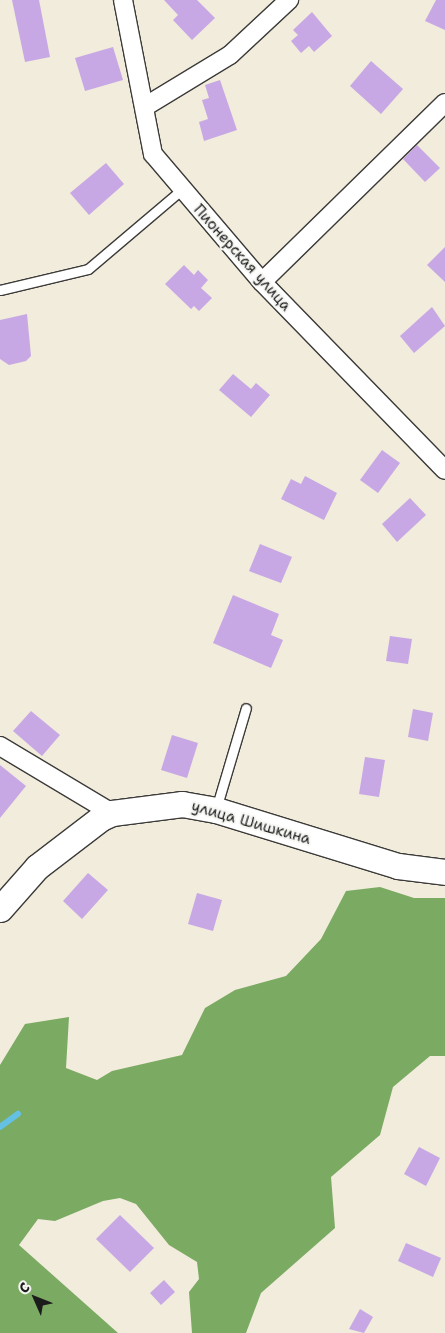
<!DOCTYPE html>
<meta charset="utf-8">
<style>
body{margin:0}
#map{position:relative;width:445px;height:1333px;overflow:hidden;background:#f1ecdb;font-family:"Shantell Sans",sans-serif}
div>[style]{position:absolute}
.forest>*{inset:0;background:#7baa63}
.stream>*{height:5.5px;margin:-2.75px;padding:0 2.75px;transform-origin:2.75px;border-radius:2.75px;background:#65c1e3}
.building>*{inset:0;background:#c7a8e5}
.roads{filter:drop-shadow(1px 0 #3c3b39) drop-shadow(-1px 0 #3c3b39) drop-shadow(0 1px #3c3b39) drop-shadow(0 -1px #3c3b39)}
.lane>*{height:9px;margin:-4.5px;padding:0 4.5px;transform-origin:4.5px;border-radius:4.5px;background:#fff}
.street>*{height:18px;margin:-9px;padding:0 9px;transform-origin:9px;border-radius:9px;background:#fff}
.secondary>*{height:25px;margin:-12.5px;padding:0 12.5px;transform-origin:12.5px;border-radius:12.5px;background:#fff}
span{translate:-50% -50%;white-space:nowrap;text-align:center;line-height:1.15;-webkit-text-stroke:4px #f6f6f2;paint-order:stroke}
.street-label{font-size:15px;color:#1c1c1c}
.north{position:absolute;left:10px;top:1273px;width:50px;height:50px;-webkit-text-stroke:4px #f6f6f2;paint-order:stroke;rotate:314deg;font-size:14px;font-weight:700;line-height:20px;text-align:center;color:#1c1c1c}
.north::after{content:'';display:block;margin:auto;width:18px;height:22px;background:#1c1c1c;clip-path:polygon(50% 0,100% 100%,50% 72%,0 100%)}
</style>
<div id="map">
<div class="forest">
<div style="clip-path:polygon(380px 887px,414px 898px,445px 898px,445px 1056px,430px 1056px,393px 1087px,380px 1135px,331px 1177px,335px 1228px,261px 1293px,246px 1333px,192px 1333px,189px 1292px,199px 1279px,197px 1262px,169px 1245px,136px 1204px,120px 1198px,103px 1201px,55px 1221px,38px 1219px,19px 1245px,118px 1333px,0 1333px,0 1065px,25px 1024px,69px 1017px,66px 1068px,97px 1080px,112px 1071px,182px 1055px,205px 1008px,235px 990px,286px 976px,321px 939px,346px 891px)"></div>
</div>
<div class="stream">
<div style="left:0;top:1127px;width:22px;rotate:-36deg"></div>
</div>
<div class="building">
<div style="clip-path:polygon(12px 0,39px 0,50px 57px,25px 62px)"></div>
<div style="clip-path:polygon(164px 0,197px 0,215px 18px,192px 40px,173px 20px,178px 15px)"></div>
<div style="clip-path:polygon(436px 0,445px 0,445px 30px,425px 21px)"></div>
<div style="clip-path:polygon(312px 12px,332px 36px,314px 52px,309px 46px,301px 53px,291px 41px,298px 35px,293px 30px)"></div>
<div style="clip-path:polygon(113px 47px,123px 80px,85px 91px,75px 58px)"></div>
<div style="clip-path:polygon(371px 61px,403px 89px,381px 114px,350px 86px)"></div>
<div style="clip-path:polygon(220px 80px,237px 130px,204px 141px,199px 122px,208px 119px,202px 100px,209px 98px,205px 85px)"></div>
<div style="clip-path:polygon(417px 145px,440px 168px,425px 182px,403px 159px)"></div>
<div style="clip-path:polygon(106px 163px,124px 184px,89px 215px,70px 193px)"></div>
<div style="clip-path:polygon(445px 247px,445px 282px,427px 265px)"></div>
<div style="clip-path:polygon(184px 265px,194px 275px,198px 270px,208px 280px,201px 288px,212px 298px,199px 311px,194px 306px,191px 309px,165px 284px)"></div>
<div style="clip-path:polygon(432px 307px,445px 326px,414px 353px,400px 336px)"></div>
<div style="clip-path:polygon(27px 314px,31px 356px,26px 361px,9px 365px,0 359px,0 320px)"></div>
<div style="clip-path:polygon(233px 374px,251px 389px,256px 383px,270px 395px,251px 417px,219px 390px)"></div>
<div style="clip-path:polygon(382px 450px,400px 463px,378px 493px,360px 480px)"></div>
<div style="clip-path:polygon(305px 476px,337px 493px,324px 520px,281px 499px,291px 479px,301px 484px)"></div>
<div style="clip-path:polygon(410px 498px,426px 515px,397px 542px,382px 524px)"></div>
<div style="clip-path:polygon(260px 544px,292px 557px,281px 583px,249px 571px)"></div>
<div style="clip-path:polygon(233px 595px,279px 614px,271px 635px,283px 640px,271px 668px,213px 643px)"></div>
<div style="clip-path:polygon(390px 636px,412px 639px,408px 664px,386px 661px)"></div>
<div style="clip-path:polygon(413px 709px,433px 713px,428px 741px,408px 737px)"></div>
<div style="clip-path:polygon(31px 711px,60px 735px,42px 756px,13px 731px)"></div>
<div style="clip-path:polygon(172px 735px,198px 743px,187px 778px,161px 770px)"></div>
<div style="clip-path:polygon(365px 757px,385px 760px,379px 797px,359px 794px)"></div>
<div style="clip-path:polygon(0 765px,26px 786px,0 818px)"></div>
<div style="clip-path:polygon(88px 873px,108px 890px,82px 919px,63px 901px)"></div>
<div style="clip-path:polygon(197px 893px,222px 900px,213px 931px,188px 924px)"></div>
<div style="clip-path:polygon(419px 1147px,440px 1158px,426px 1186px,404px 1174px)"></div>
<div style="clip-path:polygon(120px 1215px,154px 1248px,130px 1272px,96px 1239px)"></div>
<div style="clip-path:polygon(406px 1243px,441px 1258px,433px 1277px,398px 1261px)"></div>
<div style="clip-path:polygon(164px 1280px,175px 1292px,161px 1305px,150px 1293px)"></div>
<div style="clip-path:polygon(360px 1309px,373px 1317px,364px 1333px,349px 1329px)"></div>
</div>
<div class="roads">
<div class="lane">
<div style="left:0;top:290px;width:90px;rotate:-13.4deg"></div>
<div style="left:88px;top:269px;width:122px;rotate:-40.3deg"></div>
<div style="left:216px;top:809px;width:105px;rotate:-73.5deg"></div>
</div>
<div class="street">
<div style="left:123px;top:0;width:157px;rotate:79deg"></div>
<div style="left:153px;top:154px;width:168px;rotate:49.6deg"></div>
<div style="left:262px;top:282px;width:262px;rotate:45.8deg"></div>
<div style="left:146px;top:106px;width:98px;rotate:-31.3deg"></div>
<div style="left:230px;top:55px;width:81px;rotate:-43deg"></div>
<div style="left:262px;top:282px;width:256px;rotate:-44.4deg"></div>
<div style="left:0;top:746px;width:131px;rotate:30.9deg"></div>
</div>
<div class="secondary">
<div style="left:0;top:909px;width:56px;rotate:-48.6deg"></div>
<div style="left:37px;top:867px;width:81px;rotate:-37.4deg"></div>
<div style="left:101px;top:818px;width:12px;rotate:-24deg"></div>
<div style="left:112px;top:813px;width:71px;rotate:-7.3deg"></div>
<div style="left:182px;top:804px;width:35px;rotate:10deg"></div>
<div style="left:216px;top:810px;width:190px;rotate:17.1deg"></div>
<div style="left:398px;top:866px;width:47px;rotate:7.3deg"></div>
</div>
</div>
<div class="street-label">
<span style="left:242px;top:258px;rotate:48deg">Пионерская улица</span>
<span style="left:251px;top:823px;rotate:16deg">улица Шишкина</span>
</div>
<div class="north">С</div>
</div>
